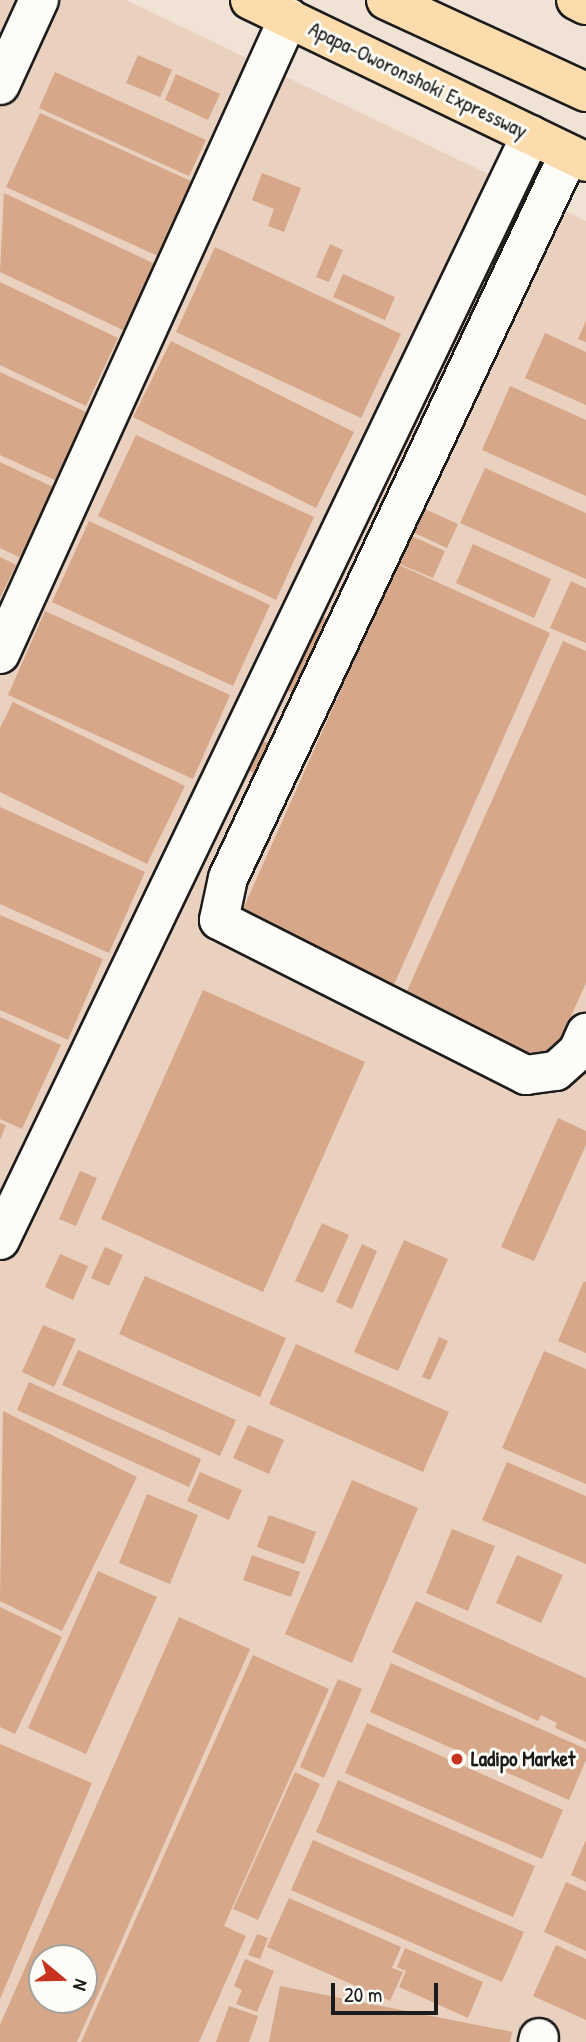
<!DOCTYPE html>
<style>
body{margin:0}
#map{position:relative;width:586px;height:2042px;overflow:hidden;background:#f1e2d6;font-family:"Patrick Hand",sans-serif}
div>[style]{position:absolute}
.built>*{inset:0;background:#e9d0bf}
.building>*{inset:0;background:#d6a788}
.roads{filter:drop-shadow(2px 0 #1c1c1c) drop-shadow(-2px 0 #1c1c1c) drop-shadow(0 2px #1c1c1c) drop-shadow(0 -2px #1c1c1c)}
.minor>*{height:38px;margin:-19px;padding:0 19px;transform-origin:19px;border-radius:19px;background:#fdfcf7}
.major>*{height:38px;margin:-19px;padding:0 19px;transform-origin:19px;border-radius:19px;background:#fcdcac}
.highway>*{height:38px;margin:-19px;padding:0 19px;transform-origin:19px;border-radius:19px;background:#fcdcac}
.dots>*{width:19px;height:19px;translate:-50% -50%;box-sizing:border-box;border:4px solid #fdfcf7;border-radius:50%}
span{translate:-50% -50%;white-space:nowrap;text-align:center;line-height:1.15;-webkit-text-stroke:6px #fdfcf7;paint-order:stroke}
.street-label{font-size:21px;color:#1c1c1c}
.poi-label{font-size:21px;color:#1c1c1c;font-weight:700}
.left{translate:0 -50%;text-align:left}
.north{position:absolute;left:28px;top:1944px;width:70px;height:70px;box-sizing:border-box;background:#fdfcf7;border:2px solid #a3a29f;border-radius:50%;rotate:109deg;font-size:19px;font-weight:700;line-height:28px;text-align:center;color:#1c1c1c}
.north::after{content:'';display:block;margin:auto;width:24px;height:32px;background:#c8321e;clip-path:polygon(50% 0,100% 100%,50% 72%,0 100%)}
.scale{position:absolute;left:331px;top:1983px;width:107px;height:32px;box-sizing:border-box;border:4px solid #1c1c1c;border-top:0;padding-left:9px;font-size:21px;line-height:24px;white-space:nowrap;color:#1c1c1c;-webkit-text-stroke:5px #fdfcf7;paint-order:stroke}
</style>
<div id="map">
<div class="built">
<div style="clip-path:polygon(evenodd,0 0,126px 0,586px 221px,586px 2042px,0 2042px,0 0,42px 1958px,84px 1958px,84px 2000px,42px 2000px,42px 1958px)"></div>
</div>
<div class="building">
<div style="clip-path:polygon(138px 55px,172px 70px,160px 97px,126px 83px)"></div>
<div style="clip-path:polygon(55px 72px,206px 140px,189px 176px,39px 108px)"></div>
<div style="clip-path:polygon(176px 74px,220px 94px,208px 120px,165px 100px)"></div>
<div style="clip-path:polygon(40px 113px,191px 181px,158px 256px,6px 187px)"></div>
<div style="clip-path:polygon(262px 173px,301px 188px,284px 232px,268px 226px,274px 209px,252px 200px)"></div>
<div style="clip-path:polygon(4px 193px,155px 264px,123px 330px,0 272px)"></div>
<div style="clip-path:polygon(330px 244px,343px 250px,329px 282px,316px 277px)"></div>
<div style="clip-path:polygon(215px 247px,401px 334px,361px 418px,176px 332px)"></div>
<div style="clip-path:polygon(343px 274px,395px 297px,385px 320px,333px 297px)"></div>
<div style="clip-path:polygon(0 282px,118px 338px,86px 406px,0 365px)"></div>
<div style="clip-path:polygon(586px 321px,586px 342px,578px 339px)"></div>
<div style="clip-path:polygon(545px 333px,586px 352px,586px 405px,525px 378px)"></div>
<div style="clip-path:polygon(171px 341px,354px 432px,316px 508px,133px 417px)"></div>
<div style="clip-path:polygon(0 372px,88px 413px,57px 481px,0 455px)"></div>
<div style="clip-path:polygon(510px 386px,586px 420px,586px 496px,482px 450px)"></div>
<div style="clip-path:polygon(136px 435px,314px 517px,276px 600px,98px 516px)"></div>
<div style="clip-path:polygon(0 462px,57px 489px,25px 560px,0 548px)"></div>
<div style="clip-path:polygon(485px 468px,586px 513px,586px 579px,460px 523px)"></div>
<div style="clip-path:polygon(418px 506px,458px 524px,447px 548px,408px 530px)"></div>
<div style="clip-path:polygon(89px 521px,270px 605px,233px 686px,52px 602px)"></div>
<div style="clip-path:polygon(407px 534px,445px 551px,433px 578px,395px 562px)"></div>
<div style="clip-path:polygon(473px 544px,551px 579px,534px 618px,456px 583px)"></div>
<div style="clip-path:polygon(0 557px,16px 565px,0 598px)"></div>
<div style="clip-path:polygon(397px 564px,550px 633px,393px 987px,239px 918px)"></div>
<div style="clip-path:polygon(571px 581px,586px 588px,586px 643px,550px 628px)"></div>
<div style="clip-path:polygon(45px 611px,230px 695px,193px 779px,8px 695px)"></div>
<div style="clip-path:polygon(315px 613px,337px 623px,303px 698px,282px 688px)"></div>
<div style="clip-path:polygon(563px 641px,586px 651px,586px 983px,549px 1065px,403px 1000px)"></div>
<div style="clip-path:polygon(13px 702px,185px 786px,147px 864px,0 792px,0 728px)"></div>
<div style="clip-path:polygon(255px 737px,274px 746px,261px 776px,241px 767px)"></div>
<div style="clip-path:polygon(0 807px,145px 872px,109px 953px,0 904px)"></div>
<div style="clip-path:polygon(0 915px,103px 959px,68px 1040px,0 1010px)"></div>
<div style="clip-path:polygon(203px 990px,365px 1062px,263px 1292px,101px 1219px)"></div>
<div style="clip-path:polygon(0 1017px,61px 1045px,22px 1129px,0 1119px)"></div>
<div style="clip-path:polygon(558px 1118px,586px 1131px,586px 1145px,534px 1261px,501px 1247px)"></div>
<div style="clip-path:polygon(0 1123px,6px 1125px,0 1140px)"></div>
<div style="clip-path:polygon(80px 1171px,97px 1178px,76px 1226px,59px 1219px)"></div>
<div style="clip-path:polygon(322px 1223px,349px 1235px,323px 1293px,295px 1281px)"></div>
<div style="clip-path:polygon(404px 1240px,448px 1259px,398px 1371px,354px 1352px)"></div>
<div style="clip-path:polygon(362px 1244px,377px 1251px,352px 1309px,336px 1302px)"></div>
<div style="clip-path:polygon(105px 1247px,123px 1255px,109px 1286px,91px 1278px)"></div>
<div style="clip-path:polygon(60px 1254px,88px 1266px,73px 1300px,45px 1287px)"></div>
<div style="clip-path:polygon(145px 1276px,286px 1338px,260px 1397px,119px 1334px)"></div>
<div style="clip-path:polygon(584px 1281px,586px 1282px,586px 1353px,558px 1341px)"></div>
<div style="clip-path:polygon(43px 1325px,76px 1339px,54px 1387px,22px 1372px)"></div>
<div style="clip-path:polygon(439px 1337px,448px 1341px,430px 1380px,422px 1377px)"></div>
<div style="clip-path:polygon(296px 1344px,449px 1412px,423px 1472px,269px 1404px)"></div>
<div style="clip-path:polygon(78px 1350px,236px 1420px,220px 1456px,62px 1385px)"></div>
<div style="clip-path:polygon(544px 1351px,586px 1369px,586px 1484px,502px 1448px)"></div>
<div style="clip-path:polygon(29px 1382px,201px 1459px,189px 1487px,17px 1410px)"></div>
<div style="clip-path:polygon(3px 1411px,137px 1477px,62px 1631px,0 1601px)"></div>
<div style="clip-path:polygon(248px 1425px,284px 1440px,269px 1474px,233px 1458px)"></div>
<div style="clip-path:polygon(507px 1462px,586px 1496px,586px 1564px,482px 1520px)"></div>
<div style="clip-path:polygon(200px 1472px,242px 1490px,229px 1520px,187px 1501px)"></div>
<div style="clip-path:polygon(352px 1480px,418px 1508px,352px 1663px,285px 1634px)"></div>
<div style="clip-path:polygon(147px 1494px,198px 1515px,170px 1584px,119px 1563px)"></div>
<div style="clip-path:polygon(269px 1515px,316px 1532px,304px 1564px,257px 1547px)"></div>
<div style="clip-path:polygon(452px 1529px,495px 1546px,468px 1611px,426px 1593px)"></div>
<div style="clip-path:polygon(252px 1555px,300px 1572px,291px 1597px,243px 1580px)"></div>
<div style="clip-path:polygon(517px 1555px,563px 1575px,541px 1623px,496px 1603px)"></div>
<div style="clip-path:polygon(98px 1571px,157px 1597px,86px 1754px,28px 1728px)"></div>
<div style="clip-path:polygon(416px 1601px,586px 1678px,586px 1742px,555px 1728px,557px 1723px,541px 1715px,538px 1721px,392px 1652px)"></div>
<div style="clip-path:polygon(0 1607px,62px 1637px,15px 1734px,0 1727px)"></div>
<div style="clip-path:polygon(evenodd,179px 1617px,250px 1649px,77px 2042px,0 2042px,0 2025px,179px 1617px,42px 1958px,84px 1958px,84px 2000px,42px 2000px,42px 1958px)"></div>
<div style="clip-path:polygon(253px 1655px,329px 1689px,224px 1926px,246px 1936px,199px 2042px,81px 2042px)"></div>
<div style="clip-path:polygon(391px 1663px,586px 1749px,586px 1760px,569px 1800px,370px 1712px)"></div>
<div style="clip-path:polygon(338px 1679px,362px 1689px,324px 1778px,300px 1767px)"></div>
<div style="clip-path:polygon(367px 1723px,563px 1810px,542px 1859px,345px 1773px)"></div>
<div style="clip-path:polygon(0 1744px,92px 1783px,0 1999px)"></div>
<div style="clip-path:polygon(295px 1772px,320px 1784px,258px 1920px,233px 1909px)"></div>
<div style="clip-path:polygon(338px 1780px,535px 1866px,513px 1917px,316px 1832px)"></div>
<div style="clip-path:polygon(313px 1840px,524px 1932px,502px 1982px,291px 1890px)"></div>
<div style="clip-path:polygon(586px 1840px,586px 1882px,571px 1875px)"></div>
<div style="clip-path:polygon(566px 1882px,586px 1891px,586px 1951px,544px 1932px)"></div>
<div style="clip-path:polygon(289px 1898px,401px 1947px,392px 1968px,403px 1972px,390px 2001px,267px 1947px)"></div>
<div style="clip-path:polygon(257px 1934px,268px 1938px,260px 1959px,248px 1955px)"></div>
<div style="clip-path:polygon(556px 1945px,586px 1959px,586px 2020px,533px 1996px)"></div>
<div style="clip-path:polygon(405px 1948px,483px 1982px,468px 2018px,399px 1987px,406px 1971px,397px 1967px)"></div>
<div style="clip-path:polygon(245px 1959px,274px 1971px,257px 2012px,236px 2004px,242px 1990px,234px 1986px)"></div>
<div style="clip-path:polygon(280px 1986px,512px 2032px,510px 2042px,269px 2042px)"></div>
<div style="clip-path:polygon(229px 2006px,258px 2016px,249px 2042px,216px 2042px)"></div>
</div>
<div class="roads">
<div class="minor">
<div style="left:0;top:85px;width:94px;rotate:-65.4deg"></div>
<div style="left:569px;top:154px;width:800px;rotate:115.22deg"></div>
<div style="left:228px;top:878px;width:43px;rotate:102.1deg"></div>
<div style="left:219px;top:920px;width:344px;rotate:26.8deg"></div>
<div style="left:526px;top:1075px;width:30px;rotate:-8deg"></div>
<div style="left:556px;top:1071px;width:30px;rotate:-42deg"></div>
<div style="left:578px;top:1051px;width:20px;rotate:-66deg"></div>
<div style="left:0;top:654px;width:699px;rotate:-65.6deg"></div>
<div style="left:0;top:1240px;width:1226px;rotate:-64.33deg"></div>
<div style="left:538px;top:2042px;width:4px;rotate:-76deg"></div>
</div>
<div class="major">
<div style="left:250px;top:0;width:373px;rotate:25.7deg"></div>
</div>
<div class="highway">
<div style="left:386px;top:0;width:220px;rotate:24.7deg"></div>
<div style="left:576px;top:0;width:11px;rotate:27deg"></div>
</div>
</div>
<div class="dots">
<div style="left:457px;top:1759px;background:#c8321e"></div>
</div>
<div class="street-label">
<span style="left:418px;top:80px;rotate:26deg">Apapa-Oworonshoki Expressway</span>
</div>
<div class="poi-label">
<span class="left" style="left:471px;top:1759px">Ladipo Market</span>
</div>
<div class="north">N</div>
<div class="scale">20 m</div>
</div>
